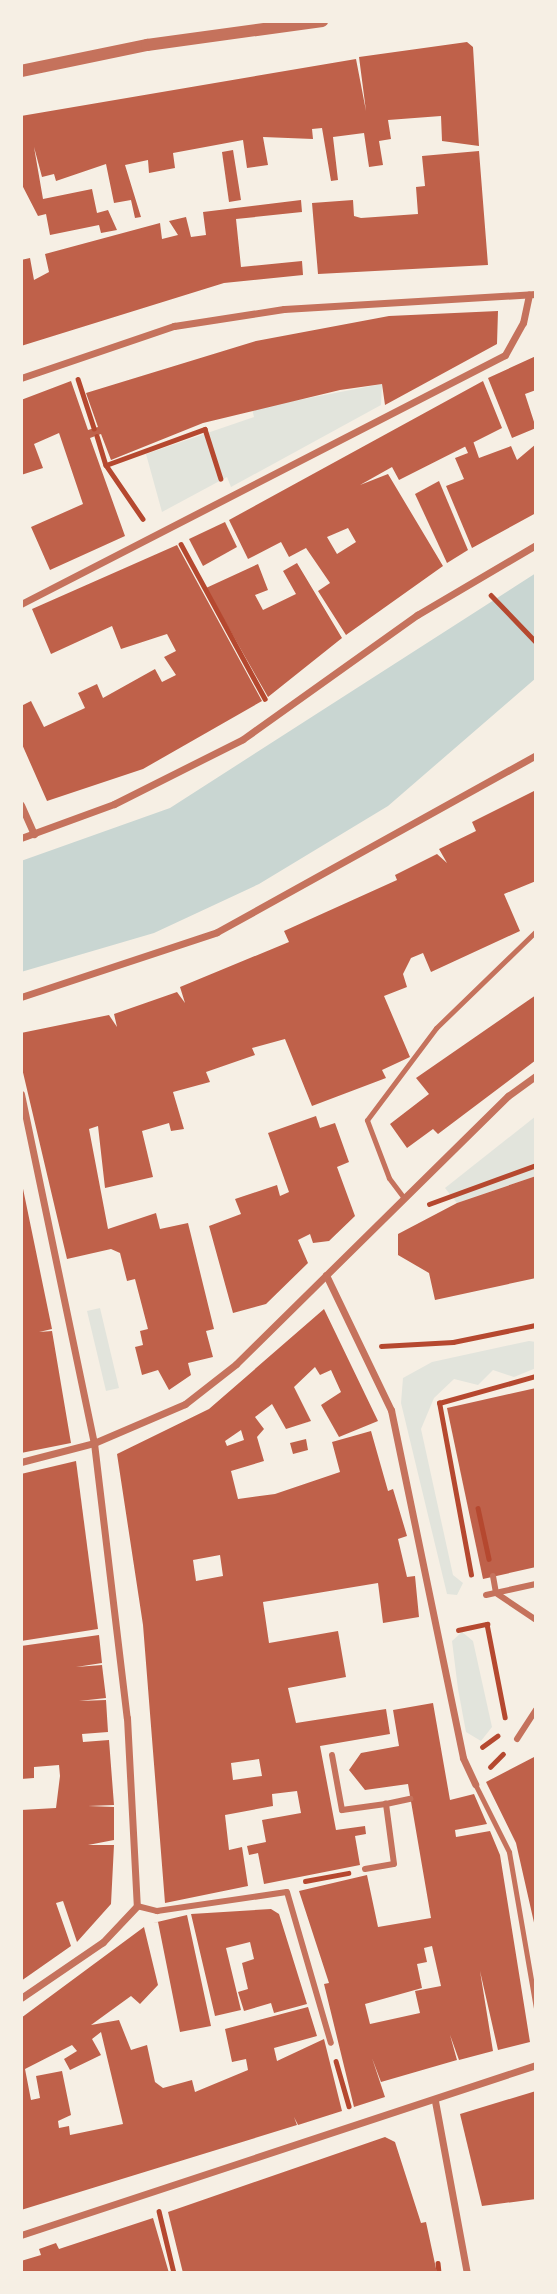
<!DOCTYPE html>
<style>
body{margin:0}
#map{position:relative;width:557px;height:2294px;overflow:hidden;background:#f6efe4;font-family:Ubuntu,sans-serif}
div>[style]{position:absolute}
.green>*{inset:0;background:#e2e4dc}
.water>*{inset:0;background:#c9d6d2}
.building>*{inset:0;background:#bf614a}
.path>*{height:4.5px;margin:-2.25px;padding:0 2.25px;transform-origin:2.25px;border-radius:2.25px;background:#b5482f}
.service>*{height:5px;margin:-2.5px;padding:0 2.5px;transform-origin:2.5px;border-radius:2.5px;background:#c5725c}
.pedestrian>*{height:6px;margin:-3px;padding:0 3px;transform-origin:3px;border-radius:3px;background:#c5725c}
.minor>*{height:7px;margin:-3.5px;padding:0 3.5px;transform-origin:3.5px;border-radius:3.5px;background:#c5725c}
.tertiary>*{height:12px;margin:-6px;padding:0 6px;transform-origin:6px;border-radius:6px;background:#c5725c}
span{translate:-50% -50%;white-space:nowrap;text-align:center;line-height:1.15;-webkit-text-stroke:5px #f6efe4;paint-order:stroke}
.frame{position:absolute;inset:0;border:23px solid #f6efe4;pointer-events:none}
</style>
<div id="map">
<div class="green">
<div style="clip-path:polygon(382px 384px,381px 405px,231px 487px,227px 477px,162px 512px,146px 454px,254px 417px,252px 409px)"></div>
<div style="clip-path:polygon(536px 1116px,536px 1176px,457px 1203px,445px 1188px)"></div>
<div style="clip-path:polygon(100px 1308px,119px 1388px,106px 1391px,87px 1311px)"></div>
<div style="clip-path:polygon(529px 1341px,536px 1342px,536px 1368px,514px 1377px,493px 1370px,478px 1385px,454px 1379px,434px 1398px,421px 1429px,453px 1575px,463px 1583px,457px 1595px,447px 1594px,401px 1403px,403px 1378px,432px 1362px)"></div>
<div style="clip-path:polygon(462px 1632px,473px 1641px,492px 1727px,481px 1741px,466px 1732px,458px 1689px,452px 1641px)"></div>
</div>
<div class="water">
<div style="clip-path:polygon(536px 573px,536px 678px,388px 806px,259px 884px,154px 933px,21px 972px,21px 861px,170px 808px)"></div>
</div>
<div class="building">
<div style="clip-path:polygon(467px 42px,473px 47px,479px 146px,442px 141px,441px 116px,388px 120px,391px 139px,379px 141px,383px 165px,369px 167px,364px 133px,333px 137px,338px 180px,331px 181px,322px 128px,312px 129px,313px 139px,263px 137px,268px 165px,247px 168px,243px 140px,173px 153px,175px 168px,149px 173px,148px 160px,125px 165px,141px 217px,135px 218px,131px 200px,114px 203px,106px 164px,56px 181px,54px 174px,42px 177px,34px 147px,43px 199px,92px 189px,97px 213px,108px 210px,117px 230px,101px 233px,99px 225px,50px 235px,46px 214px,38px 216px,21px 183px,21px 116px,356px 59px,366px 111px,359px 57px)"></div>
<div style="clip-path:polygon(233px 150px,241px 200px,229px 202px,222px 152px)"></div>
<div style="clip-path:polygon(479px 151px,488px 265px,318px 274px,312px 203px,353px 200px,354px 216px,361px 218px,418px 214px,416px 187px,425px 186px,422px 156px)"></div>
<div style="clip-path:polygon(301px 200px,302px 212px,236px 219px,241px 267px,302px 261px,303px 275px,224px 283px,21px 346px,21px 260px,30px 258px,34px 280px,49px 272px,45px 254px,160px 223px,162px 239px,178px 235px,169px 221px,186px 217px,191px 237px,206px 235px,203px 212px)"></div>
<div style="clip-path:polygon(498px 311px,497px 344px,385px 405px,382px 384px,340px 390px,203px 423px,111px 460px,101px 434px,90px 438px,125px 536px,50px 570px,31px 527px,83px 504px,59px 433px,34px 444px,43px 468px,21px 475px,21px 400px,71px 381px,88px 430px,98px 427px,86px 393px,256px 341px,389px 316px)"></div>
<div style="clip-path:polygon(536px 356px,536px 390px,525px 394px,536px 428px,512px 438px,488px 378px)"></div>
<div style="clip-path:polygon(evenodd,483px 381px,502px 428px,399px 480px,392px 467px,360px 485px,388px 474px,443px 566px,346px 635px,318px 591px,330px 583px,306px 548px,289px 557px,281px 542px,248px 559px,229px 520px,483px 381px,348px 528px,356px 542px,337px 554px,327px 537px,348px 528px)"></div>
<div style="clip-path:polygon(473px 441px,479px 458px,511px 446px,517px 460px,536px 444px,536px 513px,472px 548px,446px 486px,464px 479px,455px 458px,468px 453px,464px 444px)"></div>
<div style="clip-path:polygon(439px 481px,468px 550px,447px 563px,415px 494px)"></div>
<div style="clip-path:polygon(225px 522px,237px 547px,203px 566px,189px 539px)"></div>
<div style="clip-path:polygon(177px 545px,262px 701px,143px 769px,47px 801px,21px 742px,21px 706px,31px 701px,44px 727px,85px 708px,78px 693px,97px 684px,103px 698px,155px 669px,162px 682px,176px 675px,164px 657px,176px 651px,167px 634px,121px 649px,112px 626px,51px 654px,32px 609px)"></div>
<div style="clip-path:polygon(297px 563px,342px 638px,268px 697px,206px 588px,258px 564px,268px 590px,255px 595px,263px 610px,296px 594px,283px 571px)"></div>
<div style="clip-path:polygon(536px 790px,536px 881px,504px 894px,520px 931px,431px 972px,423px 953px,411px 958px,403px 974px,407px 987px,384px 996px,410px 1057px,382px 1070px,386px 1078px,312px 1106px,285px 1039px,252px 1048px,255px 1055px,206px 1072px,210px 1082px,173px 1092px,184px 1129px,171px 1131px,169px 1123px,142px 1131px,153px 1177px,105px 1188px,98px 1126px,89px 1129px,108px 1229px,156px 1213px,160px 1229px,188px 1223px,214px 1329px,206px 1331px,213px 1357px,188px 1363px,191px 1375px,169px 1390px,158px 1370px,142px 1375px,135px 1347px,143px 1345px,140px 1331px,148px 1329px,135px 1279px,127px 1281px,120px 1253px,111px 1249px,67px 1259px,21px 1064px,21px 1033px,109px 1015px,117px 1027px,114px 1014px,177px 992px,185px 1003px,180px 987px,289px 942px,284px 931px,397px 880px,395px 875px,437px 854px,447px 863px,439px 849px,476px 831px,472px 822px)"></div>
<div style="clip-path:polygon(536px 995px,536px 1060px,438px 1134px,433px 1129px,407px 1148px,390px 1124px,429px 1094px,416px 1078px)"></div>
<div style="clip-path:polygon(316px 1116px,320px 1128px,335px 1123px,349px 1162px,337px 1167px,355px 1216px,329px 1241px,313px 1243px,310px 1234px,298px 1240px,308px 1263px,266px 1304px,233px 1313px,209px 1226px,241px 1214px,235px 1199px,277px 1185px,280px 1196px,289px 1192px,268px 1133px)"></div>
<div style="clip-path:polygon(536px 1176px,536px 1278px,435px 1300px,429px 1273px,398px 1255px,398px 1234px,457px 1203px)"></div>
<div style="clip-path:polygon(21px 1179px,52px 1329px,39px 1332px,52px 1331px,71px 1443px,21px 1453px)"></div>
<div style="clip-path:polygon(evenodd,324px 1309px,378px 1421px,339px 1437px,321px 1405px,341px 1392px,331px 1370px,320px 1375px,315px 1367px,294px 1387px,311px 1421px,286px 1429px,272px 1404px,255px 1417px,264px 1429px,257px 1437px,264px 1461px,231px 1471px,238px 1499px,275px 1494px,340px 1472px,332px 1442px,371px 1431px,388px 1491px,393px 1489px,407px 1536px,398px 1539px,407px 1577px,415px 1576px,419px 1617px,383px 1623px,378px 1583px,263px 1602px,269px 1643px,338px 1631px,346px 1677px,288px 1688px,296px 1723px,386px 1709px,390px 1734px,320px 1746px,336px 1830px,365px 1826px,366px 1834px,355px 1836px,360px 1865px,264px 1884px,258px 1853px,249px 1855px,247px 1846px,266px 1842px,262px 1820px,301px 1813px,297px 1791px,272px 1794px,273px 1806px,225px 1815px,229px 1850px,242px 1847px,248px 1886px,165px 1903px,143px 1625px,117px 1454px,209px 1409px,324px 1309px,241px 1430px,244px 1440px,227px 1446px,225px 1441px,241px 1430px,324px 1309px,220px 1555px,223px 1576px,196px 1581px,193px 1560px,220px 1555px,324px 1309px,259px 1759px,262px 1776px,233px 1780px,231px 1763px,259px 1759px)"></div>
<div style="clip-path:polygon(536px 1388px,536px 1567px,483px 1579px,447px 1408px)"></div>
<div style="clip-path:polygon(306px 1439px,308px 1450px,293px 1454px,290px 1443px)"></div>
<div style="clip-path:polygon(76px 1461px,98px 1629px,21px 1641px,21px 1474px)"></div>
<div style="clip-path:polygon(99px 1635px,102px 1663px,76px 1667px,102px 1665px,106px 1698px,79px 1701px,106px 1700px,108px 1732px,82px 1734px,83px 1742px,109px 1740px,114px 1805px,88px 1806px,114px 1807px,114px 1840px,88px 1845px,114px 1845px,111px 1904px,77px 1942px,63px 1901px,56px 1903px,71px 1946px,21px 1981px,21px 1810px,56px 1808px,60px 1776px,59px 1765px,34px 1767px,34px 1778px,21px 1779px,21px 1646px)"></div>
<div style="clip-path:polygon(evenodd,433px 1703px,450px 1800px,474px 1794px,487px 1824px,455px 1830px,456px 1837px,490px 1831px,500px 1855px,530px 2042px,498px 2050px,480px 1971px,493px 2051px,459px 2060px,450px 2035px,457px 2060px,381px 2082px,372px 2058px,385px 2097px,354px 2107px,324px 1984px,329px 1983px,299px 1891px,367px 1875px,378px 1927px,431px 1918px,408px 1784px,365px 1790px,349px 1770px,361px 1753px,399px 1746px,393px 1710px,433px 1703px,432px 1946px,441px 1986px,415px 1991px,420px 2013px,370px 2024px,365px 2004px,422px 1988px,417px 1964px,427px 1962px,424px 1948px,432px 1946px)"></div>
<div style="clip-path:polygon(536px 1756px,536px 1927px,535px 1927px,516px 1843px,486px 1782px)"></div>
<div style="clip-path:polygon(271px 1909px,279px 1914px,307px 2004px,274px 2013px,271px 2003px,244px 2011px,238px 1992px,248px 1989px,242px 1963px,254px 1959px,250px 1942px,226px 1948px,241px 2010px,215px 2016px,191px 1914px)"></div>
<div style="clip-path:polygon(187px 1915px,211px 2026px,180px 2032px,158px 1922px,153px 1923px)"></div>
<div style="clip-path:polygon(evenodd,144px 1927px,158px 1985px,140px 2004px,131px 1996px,91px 2025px,119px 2020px,131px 2050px,147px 2045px,155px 2082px,163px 2088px,192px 2080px,195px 2092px,248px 2070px,246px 2059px,232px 2062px,225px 2029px,308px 2007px,317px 2036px,274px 2048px,277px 2061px,324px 2039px,342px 2111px,298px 2125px,294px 2117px,297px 2125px,21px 2210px,21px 2018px,144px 1927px,101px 2032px,123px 2124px,70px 2135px,69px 2126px,59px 2128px,58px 2121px,71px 2115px,62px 2071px,36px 2076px,40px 2098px,31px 2100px,25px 2069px,72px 2045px,77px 2051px,64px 2059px,70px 2070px,101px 2055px,92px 2039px,101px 2032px)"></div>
<div style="clip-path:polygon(536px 2091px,536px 2199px,482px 2206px,460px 2114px)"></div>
<div style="clip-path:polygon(385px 2137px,395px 2142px,421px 2223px,426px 2222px,437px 2273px,183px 2273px,168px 2212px)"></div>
<div style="clip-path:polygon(153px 2218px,169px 2273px,21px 2273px,21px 2261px,41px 2255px,39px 2249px,56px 2243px,59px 2249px)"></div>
</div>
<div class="path">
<div style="left:78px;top:379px;width:52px;rotate:71.9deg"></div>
<div style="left:97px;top:436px;width:30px;rotate:73deg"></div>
<div style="left:106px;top:465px;width:65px;rotate:55.6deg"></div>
<div style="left:106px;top:465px;width:105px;rotate:-20deg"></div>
<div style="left:205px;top:429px;width:52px;rotate:72.3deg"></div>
<div style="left:181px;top:544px;width:176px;rotate:61.5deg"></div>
<div style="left:491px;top:595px;width:65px;rotate:46.2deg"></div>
<div style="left:429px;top:1204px;width:114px;rotate:-20deg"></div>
<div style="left:381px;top:1346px;width:72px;rotate:-3.2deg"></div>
<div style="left:453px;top:1342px;width:85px;rotate:-11.6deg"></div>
<div style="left:478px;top:1508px;width:52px;rotate:77.8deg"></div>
<div style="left:471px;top:1575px;width:175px;rotate:-100.5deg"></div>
<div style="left:439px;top:1403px;width:101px;rotate:-15.6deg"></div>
<div style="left:458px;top:1630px;width:30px;rotate:-12deg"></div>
<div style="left:487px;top:1624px;width:95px;rotate:79deg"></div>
<div style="left:482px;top:1747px;width:19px;rotate:-36deg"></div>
<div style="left:490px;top:1767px;width:18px;rotate:-45deg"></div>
<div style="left:305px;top:1881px;width:44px;rotate:-10.5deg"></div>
<div style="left:336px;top:2061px;width:47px;rotate:73.9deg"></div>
<div style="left:159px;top:2211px;width:64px;rotate:76.4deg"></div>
<div style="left:438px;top:2263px;width:10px;rotate:84deg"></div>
</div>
<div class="service">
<div style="left:404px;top:1198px;width:25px;rotate:-127deg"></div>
<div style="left:389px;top:1178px;width:62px;rotate:-110.8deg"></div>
<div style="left:367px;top:1120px;width:115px;rotate:-53.1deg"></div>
<div style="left:436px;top:1028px;width:139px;rotate:-44.1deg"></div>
<div style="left:475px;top:1784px;width:76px;rotate:63.4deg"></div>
<div style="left:509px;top:1852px;width:158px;rotate:80.2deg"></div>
</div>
<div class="pedestrian">
<div style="left:493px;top:1576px;width:17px;rotate:80deg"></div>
<div style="left:496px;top:1593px;width:48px;rotate:34deg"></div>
<div style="left:486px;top:1595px;width:51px;rotate:-12.4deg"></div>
<div style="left:517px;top:1739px;width:35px;rotate:-57deg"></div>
<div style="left:332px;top:1755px;width:56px;rotate:79.7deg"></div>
<div style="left:342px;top:1810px;width:44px;rotate:-7.8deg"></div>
<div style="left:365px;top:1869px;width:29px;rotate:-10deg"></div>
<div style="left:394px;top:1864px;width:61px;rotate:-97.6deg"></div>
<div style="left:386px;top:1804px;width:25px;rotate:-12deg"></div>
<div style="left:137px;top:1906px;width:21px;rotate:14deg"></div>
<div style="left:157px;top:1911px;width:131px;rotate:-8.3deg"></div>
<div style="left:287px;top:1892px;width:157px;rotate:73.8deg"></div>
</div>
<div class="minor">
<div style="left:21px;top:378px;width:162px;rotate:-18.8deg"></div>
<div style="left:174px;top:326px;width:111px;rotate:-8.8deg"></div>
<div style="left:284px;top:309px;width:252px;rotate:-3.4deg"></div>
<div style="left:21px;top:604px;width:544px;rotate:-27.22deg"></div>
<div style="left:505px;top:355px;width:37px;rotate:-61deg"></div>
<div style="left:523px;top:323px;width:29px;rotate:-78deg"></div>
<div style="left:21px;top:805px;width:32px;rotate:66deg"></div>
<div style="left:21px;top:838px;width:99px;rotate:-20.1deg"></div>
<div style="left:114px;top:804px;width:144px;rotate:-26.7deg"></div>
<div style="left:243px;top:739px;width:214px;rotate:-35.5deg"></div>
<div style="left:417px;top:615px;width:138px;rotate:-30.5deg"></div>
<div style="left:21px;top:997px;width:206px;rotate:-18.3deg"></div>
<div style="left:217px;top:932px;width:365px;rotate:-29deg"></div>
<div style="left:21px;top:1094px;width:357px;rotate:78.2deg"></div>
<div style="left:94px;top:1443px;width:277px;rotate:83.2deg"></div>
<div style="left:127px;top:1718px;width:188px;rotate:87deg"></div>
<div style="left:137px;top:1906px;width:50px;rotate:133.4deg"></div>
<div style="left:103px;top:1942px;width:99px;rotate:145.7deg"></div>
<div style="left:326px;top:1275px;width:150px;rotate:64.3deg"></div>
<div style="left:391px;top:1410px;width:355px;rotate:78.3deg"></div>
<div style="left:463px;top:1758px;width:29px;rotate:65deg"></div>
<div style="left:21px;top:1462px;width:75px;rotate:-14.6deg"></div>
<div style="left:94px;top:1443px;width:99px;rotate:-23.2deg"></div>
<div style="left:185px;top:1404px;width:65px;rotate:-38.1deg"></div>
<div style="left:236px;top:1364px;width:382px;rotate:-44.6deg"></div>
<div style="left:508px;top:1096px;width:34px;rotate:-36deg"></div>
<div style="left:435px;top:2101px;width:175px;rotate:79.5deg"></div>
<div style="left:21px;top:2235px;width:542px;rotate:-18.27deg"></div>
</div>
<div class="tertiary">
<div style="left:21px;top:71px;width:129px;rotate:-11.7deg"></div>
<div style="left:147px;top:45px;width:177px;rotate:-7.8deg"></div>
</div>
<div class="frame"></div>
</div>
